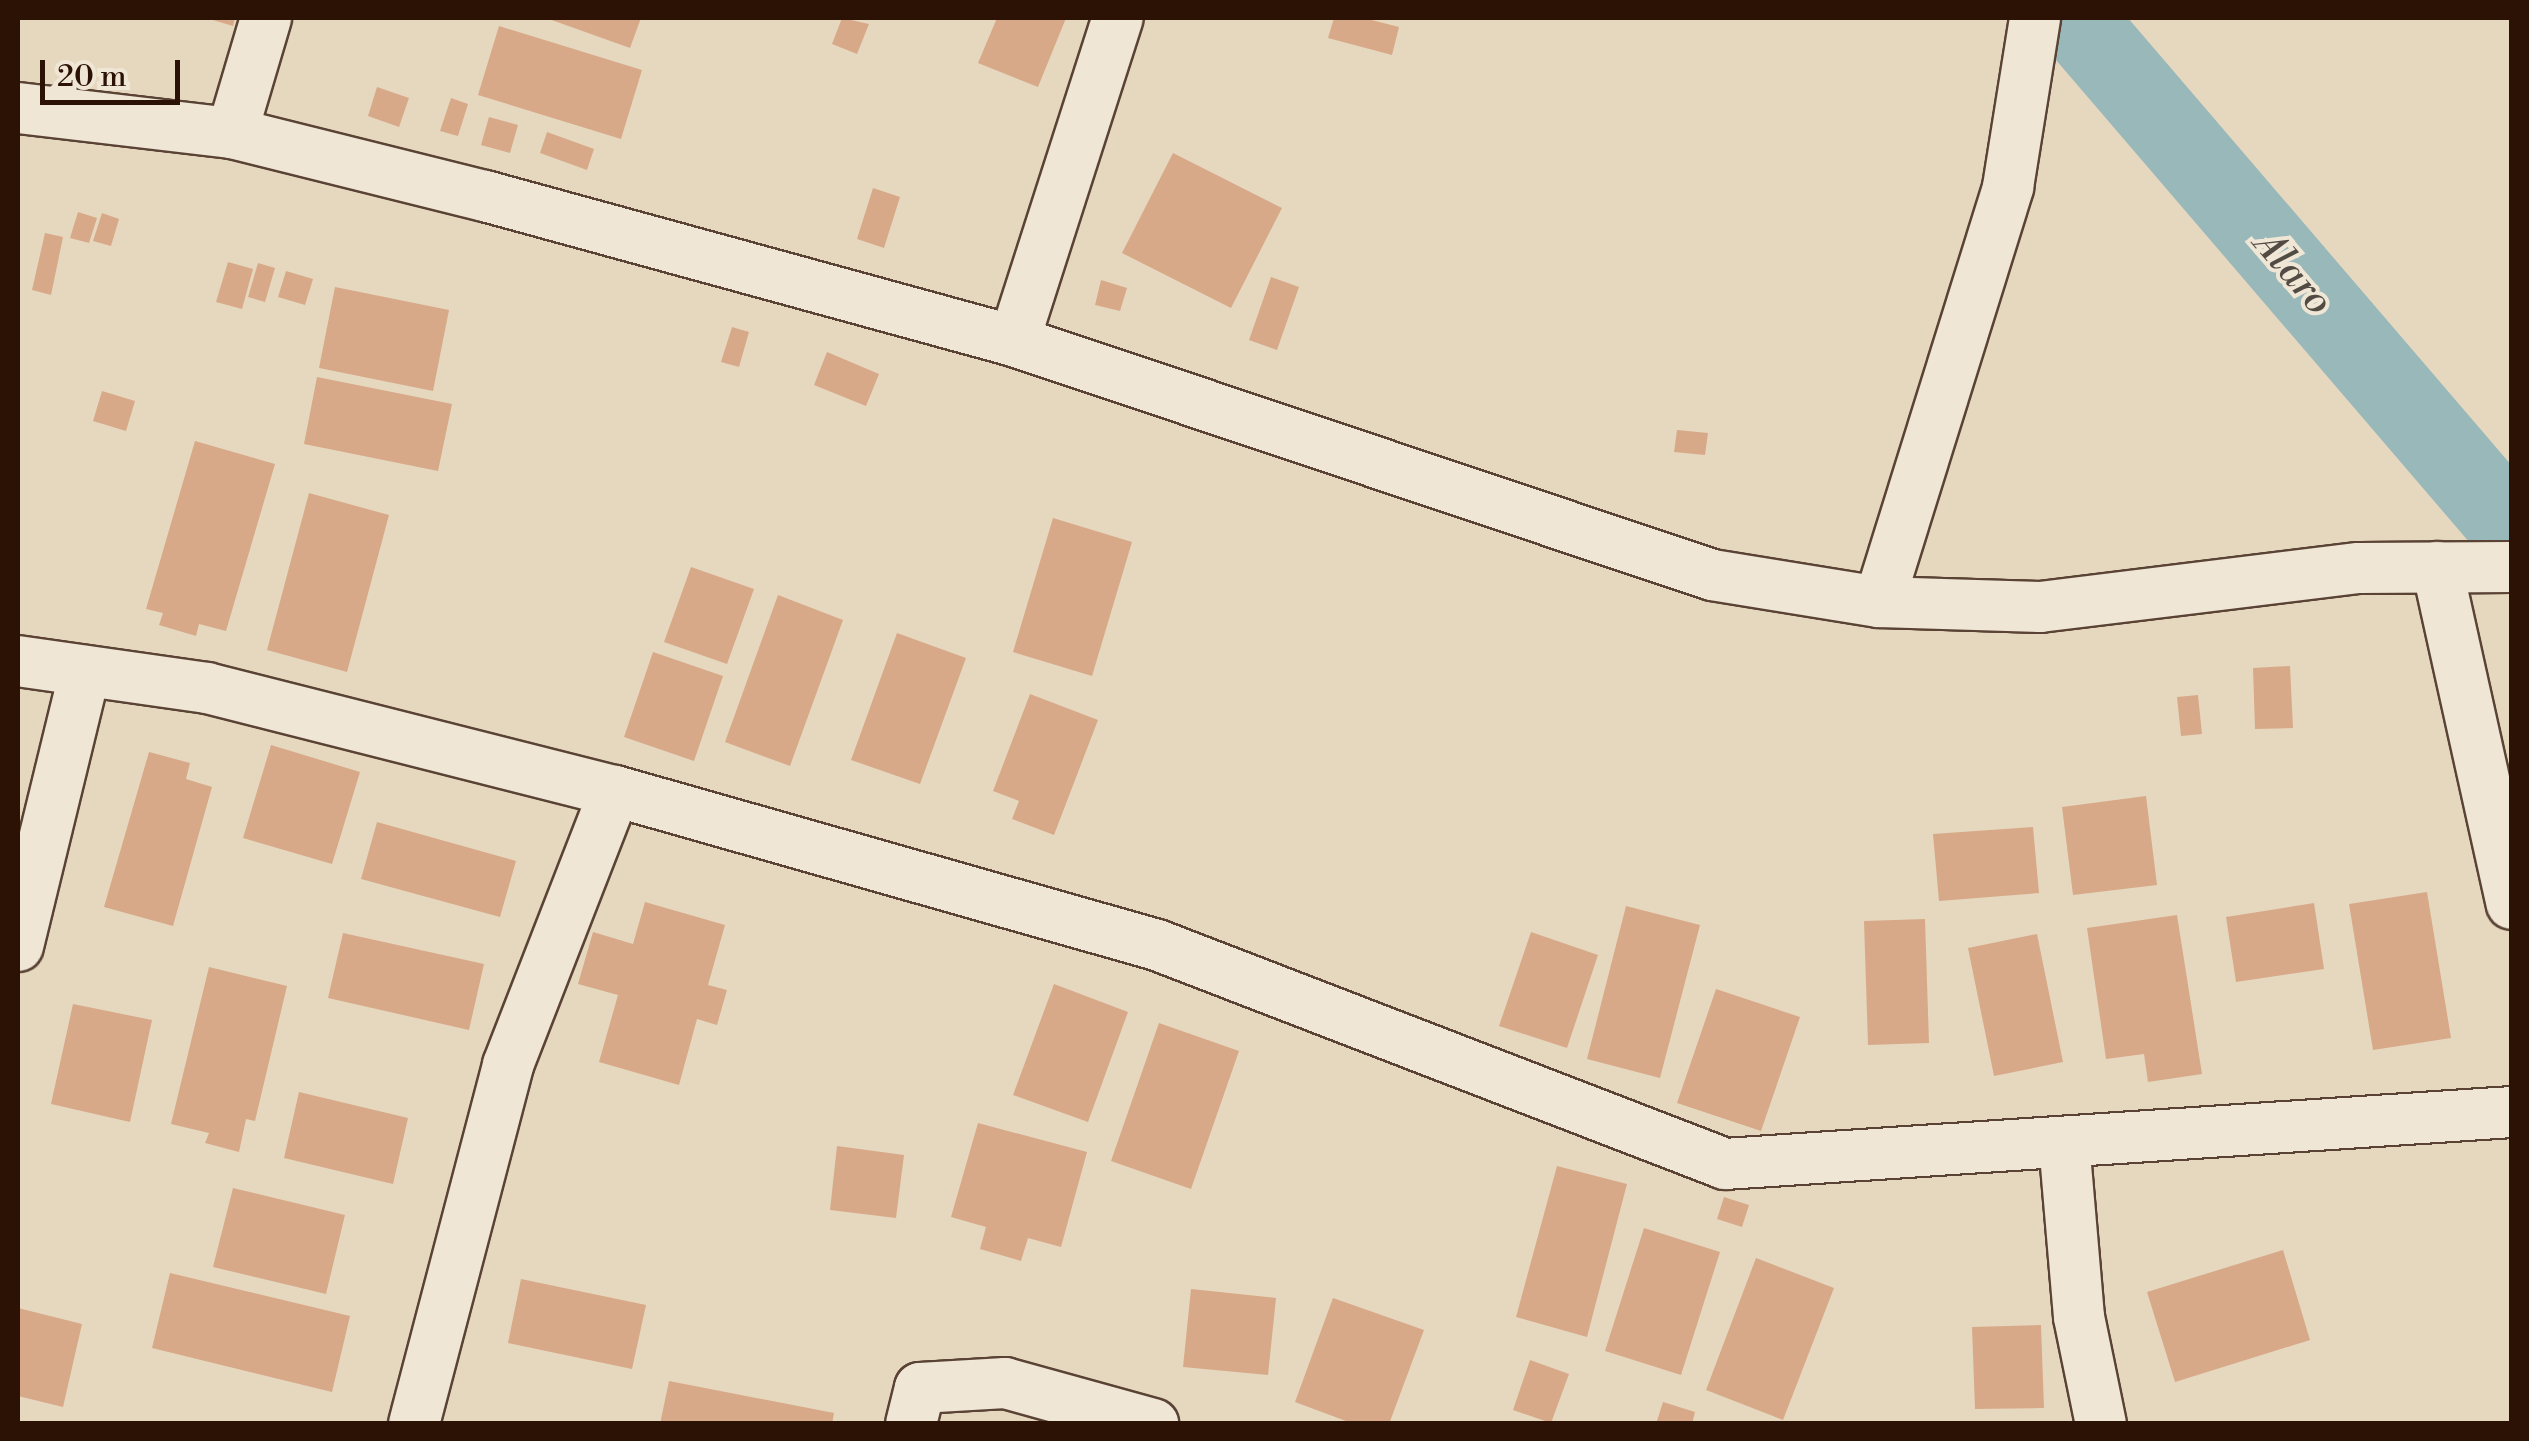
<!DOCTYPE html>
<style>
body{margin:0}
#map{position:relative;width:2529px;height:1441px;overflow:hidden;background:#e6d8bf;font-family:"Libre Bodoni",serif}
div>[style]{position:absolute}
.river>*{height:82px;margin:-41px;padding:0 41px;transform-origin:41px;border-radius:41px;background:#99b8ba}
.building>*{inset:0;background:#d7a988}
.roads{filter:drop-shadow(2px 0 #5a4334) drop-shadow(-2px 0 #5a4334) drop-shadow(0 2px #5a4334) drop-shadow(0 -2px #5a4334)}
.minor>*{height:50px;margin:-25px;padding:0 25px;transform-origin:25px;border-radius:25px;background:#efe6d5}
span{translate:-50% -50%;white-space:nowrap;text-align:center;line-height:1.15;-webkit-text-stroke:8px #efe6d5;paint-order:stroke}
.water-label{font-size:40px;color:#524b44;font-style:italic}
.frame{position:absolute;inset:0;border:20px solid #2c1105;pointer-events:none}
.scale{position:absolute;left:40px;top:60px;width:140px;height:45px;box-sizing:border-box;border:5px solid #2c1105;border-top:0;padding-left:12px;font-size:30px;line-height:35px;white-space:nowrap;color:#2c1105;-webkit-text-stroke:8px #efe6d5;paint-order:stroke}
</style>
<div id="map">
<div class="river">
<div style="left:2074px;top:18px;width:673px;rotate:49.4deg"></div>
</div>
<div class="building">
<div style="clip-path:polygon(206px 18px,235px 18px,233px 26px)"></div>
<div style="clip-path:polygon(546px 18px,641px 18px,630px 48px)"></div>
<div style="clip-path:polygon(842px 18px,869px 24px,857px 54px,832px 44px)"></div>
<div style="clip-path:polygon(997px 18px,1066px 18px,1038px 87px,978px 63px)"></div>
<div style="clip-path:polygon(1334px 18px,1364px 18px,1399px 27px,1392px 55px,1328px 38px)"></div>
<div style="clip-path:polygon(499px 26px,642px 70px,621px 139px,478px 95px)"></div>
<div style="clip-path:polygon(377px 87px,409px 98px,399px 127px,368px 116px)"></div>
<div style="clip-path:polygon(451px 98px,468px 104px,458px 136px,440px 131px)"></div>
<div style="clip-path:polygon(489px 117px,518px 125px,510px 153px,481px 145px)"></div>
<div style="clip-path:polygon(547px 132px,594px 149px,587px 170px,540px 153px)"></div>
<div style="clip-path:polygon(1173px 153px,1282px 208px,1231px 308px,1122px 253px)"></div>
<div style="clip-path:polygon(873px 188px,900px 197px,884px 248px,857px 239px)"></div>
<div style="clip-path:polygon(78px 212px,97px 218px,89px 243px,70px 238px)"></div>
<div style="clip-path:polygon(102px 213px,119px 219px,111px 246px,93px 241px)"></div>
<div style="clip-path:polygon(45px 233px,63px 237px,51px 295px,32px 290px)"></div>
<div style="clip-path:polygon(228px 262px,253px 269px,242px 309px,216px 302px)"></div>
<div style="clip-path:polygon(258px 263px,275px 268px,265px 302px,248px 297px)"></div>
<div style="clip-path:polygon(286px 271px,313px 279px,305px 305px,278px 297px)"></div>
<div style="clip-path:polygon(1271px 277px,1299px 287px,1277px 350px,1249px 340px)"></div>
<div style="clip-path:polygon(1101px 280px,1127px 288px,1120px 311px,1095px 305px)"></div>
<div style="clip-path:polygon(335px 287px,449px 310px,433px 391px,319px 368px)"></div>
<div style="clip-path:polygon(732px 327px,749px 332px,739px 367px,721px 362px)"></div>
<div style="clip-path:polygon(827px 352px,879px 374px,866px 406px,814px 385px)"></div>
<div style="clip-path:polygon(317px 377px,452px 404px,438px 471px,304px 444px)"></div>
<div style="clip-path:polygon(102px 391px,135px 401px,126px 431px,93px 421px)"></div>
<div style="clip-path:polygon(1677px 430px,1708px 433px,1705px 455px,1674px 452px)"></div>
<div style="clip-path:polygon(195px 441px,275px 464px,226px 631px,199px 624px,196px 636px,159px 625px,163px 613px,146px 609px)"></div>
<div style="clip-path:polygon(309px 493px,389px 515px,347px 672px,267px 650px)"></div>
<div style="clip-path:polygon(1053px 518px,1132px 542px,1092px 676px,1013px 652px)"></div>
<div style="clip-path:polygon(691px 567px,754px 589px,727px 664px,664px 642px)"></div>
<div style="clip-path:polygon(778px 595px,843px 620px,790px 766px,725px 742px)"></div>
<div style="clip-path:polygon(897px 633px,966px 658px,920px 784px,851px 760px)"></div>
<div style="clip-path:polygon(653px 652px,723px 676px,694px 761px,624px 737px)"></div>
<div style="clip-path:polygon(2290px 666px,2293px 728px,2255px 729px,2253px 668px)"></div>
<div style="clip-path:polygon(1030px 694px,1098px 720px,1054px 835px,1012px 819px,1019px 801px,993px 791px)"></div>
<div style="clip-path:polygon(2198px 695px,2202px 734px,2181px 736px,2177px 697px)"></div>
<div style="clip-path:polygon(271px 745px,360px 772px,332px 864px,243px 838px)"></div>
<div style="clip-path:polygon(149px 752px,190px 763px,186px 779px,212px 787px,173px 926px,104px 907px)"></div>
<div style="clip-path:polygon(2146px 796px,2157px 885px,2073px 895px,2062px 807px)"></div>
<div style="clip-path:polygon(377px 822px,516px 861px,500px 917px,361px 879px)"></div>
<div style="clip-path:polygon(2033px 827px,2039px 893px,1939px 901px,1933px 834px)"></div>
<div style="clip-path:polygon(2427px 892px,2451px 1038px,2373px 1050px,2349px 904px)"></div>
<div style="clip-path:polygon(645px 902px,725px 925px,708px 985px,727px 990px,717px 1025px,697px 1019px,679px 1085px,599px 1062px,618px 995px,578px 984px,593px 932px,633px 944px)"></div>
<div style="clip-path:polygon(2314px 903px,2324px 969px,2236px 982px,2226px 917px)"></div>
<div style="clip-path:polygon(1626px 906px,1700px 925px,1660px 1078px,1587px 1059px)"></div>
<div style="clip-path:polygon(2177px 915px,2202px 1074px,2148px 1082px,2144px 1054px,2106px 1059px,2087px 928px)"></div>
<div style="clip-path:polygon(1925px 919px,1929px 1043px,1868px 1045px,1864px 921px)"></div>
<div style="clip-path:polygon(1531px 932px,1598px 955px,1567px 1048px,1499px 1026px)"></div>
<div style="clip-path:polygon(343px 933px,484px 964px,469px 1030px,328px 998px)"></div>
<div style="clip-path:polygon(2037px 934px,2063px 1062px,1994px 1076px,1968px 948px)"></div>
<div style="clip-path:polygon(209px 967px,287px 986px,255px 1121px,246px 1119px,239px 1152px,205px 1143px,209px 1133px,171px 1124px)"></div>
<div style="clip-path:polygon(1054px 984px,1128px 1012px,1088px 1122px,1013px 1095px)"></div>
<div style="clip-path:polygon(1716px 989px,1800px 1017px,1761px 1131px,1677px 1103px)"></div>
<div style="clip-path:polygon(73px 1004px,152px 1020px,130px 1122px,51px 1104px)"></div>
<div style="clip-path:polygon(1159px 1023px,1239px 1051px,1191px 1189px,1111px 1161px)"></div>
<div style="clip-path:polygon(299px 1092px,408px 1118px,393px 1184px,284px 1158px)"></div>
<div style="clip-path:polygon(978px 1123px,1087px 1152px,1061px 1247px,1028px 1238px,1021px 1261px,980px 1249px,986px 1227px,951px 1217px)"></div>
<div style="clip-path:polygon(837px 1146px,904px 1155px,896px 1218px,830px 1210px)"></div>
<div style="clip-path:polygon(1557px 1166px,1627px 1184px,1587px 1337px,1516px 1317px)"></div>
<div style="clip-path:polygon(233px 1188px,345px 1215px,326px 1294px,213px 1267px)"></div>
<div style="clip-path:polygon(1724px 1197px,1749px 1205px,1742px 1227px,1717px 1219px)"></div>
<div style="clip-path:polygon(1644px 1228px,1720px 1252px,1681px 1375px,1605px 1351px)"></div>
<div style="clip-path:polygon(2283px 1250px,2310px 1340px,2175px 1382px,2147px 1292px)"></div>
<div style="clip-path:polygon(1756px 1258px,1834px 1288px,1783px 1420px,1706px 1390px)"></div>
<div style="clip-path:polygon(170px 1273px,350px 1316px,332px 1392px,152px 1348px)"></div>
<div style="clip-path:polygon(521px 1279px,646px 1305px,632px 1369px,508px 1343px)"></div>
<div style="clip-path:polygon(1191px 1289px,1276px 1298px,1268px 1375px,1183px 1367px)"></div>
<div style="clip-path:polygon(1333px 1298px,1424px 1330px,1389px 1424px,1354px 1424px,1295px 1402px)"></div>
<div style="clip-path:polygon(18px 1308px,82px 1324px,63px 1407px,18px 1396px)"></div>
<div style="clip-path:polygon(2041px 1325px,2044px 1408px,1975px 1409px,1972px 1327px)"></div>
<div style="clip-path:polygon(1530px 1360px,1569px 1374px,1551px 1423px,1513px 1410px)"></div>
<div style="clip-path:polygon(669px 1381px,834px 1413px,832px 1424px,660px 1424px)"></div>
<div style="clip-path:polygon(1663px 1402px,1695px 1412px,1692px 1424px,1656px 1424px)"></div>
</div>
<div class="roads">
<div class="minor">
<div style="left:18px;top:108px;width:215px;rotate:6.7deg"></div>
<div style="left:232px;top:133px;width:261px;rotate:14deg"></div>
<div style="left:485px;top:196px;width:549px;rotate:15.33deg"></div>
<div style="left:1014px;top:341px;width:736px;rotate:18.53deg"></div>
<div style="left:1712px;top:575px;width:169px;rotate:9.2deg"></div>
<div style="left:1879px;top:602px;width:161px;rotate:1.8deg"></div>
<div style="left:2040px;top:607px;width:321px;rotate:-7deg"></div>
<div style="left:2359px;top:568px;width:153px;rotate:-0.4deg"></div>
<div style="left:232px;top:133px;width:120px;rotate:-73.5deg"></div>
<div style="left:1014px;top:341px;width:339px;rotate:-72.2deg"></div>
<div style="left:2437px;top:567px;width:345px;rotate:77.5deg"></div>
<div style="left:1879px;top:602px;width:435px;rotate:-72.7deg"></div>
<div style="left:2008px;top:187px;width:171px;rotate:-80.9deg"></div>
<div style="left:18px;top:661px;width:191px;rotate:8.1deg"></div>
<div style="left:207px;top:688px;width:421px;rotate:14.2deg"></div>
<div style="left:615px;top:791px;width:563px;rotate:15.86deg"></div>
<div style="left:1157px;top:945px;width:609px;rotate:21.08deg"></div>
<div style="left:1725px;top:1164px;width:789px;rotate:-3.78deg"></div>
<div style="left:18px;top:946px;width:283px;rotate:-76.3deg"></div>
<div style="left:2064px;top:1142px;width:176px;rotate:85.1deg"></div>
<div style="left:2079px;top:1317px;width:109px;rotate:78.4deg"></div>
<div style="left:414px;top:1424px;width:371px;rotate:-75.3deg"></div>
<div style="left:508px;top:1065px;width:294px;rotate:-68.7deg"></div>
<div style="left:911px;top:1424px;width:37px;rotate:-76deg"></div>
<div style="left:920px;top:1388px;width:85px;rotate:-3.4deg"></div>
<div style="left:1005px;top:1383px;width:154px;rotate:15.5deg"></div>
</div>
</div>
<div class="water-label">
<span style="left:2293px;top:273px;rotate:49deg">Alaro</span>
</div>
<div class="frame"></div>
<div class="scale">20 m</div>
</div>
